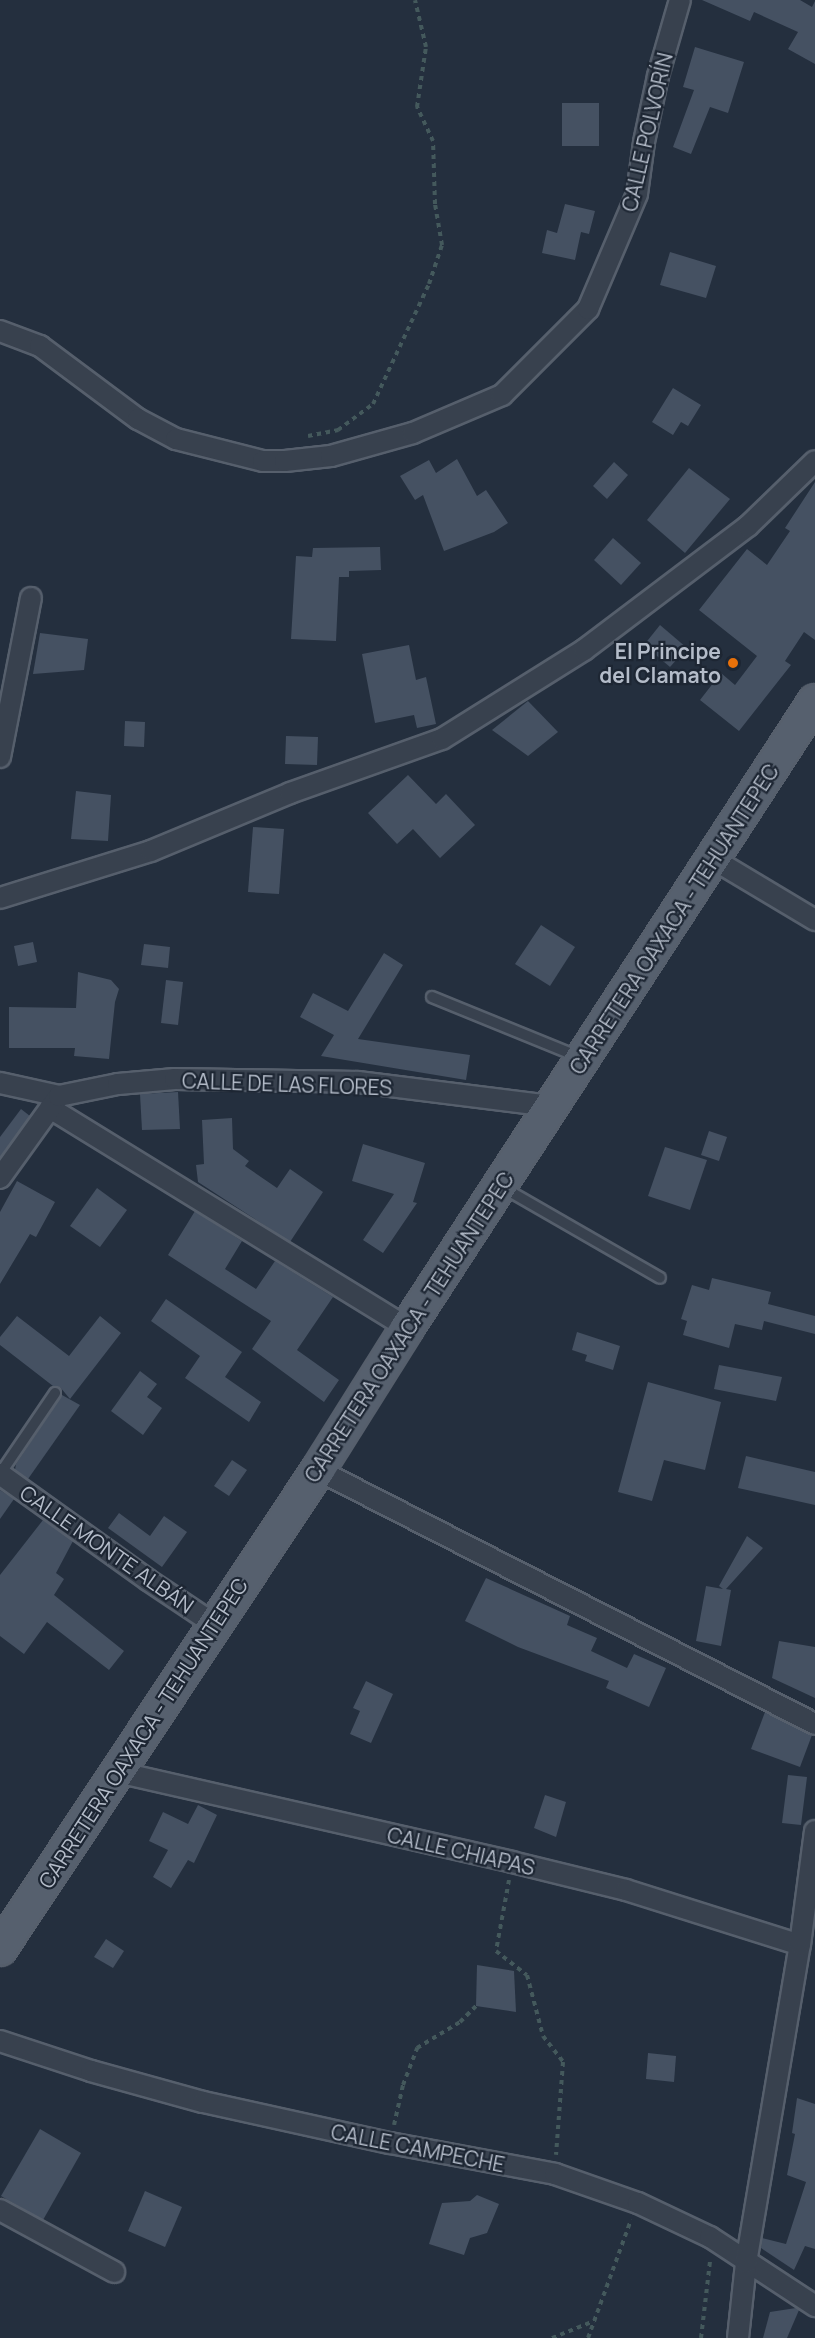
<!DOCTYPE html>
<meta charset="utf-8">
<style>
body{margin:0}
#map{position:relative;width:815px;height:2338px;overflow:hidden;background:#242f3e;font-family:Manrope,sans-serif}
div>[style]{position:absolute}
.building>*{inset:0;background:#455162}
.path>*{height:4px;margin-top:-2px;transform-origin:0;background:repeating-linear-gradient(90deg,#44595c 0 4.5px,transparent 0 9px)}
.roads{filter:drop-shadow(2px 0 #565f6c) drop-shadow(-2px 0 #565f6c) drop-shadow(0 2px #565f6c) drop-shadow(0 -2px #565f6c)}
.lane>*{height:10px;margin:-5px;padding:0 5px;transform-origin:5px;border-radius:5px;background:#38414e}
.street>*{height:20px;margin:-10px;padding:0 10px;transform-origin:10px;border-radius:10px;background:#38414e}
.primary>*{height:32px;margin:-16px;padding:0 16px;transform-origin:16px;border-radius:16px;background:#56606e}
.dots>*{width:16px;height:16px;translate:-50% -50%;box-sizing:border-box;border:3px solid #1d2633;border-radius:50%}
span{translate:-50% -50%;white-space:nowrap;text-align:center;line-height:1.15;-webkit-text-stroke:4.5px #1d2633;paint-order:stroke}
.street-label{font-size:21px;color:#b4bcc9}
.poi-label{font-size:21px;color:#b4bcc9;font-weight:700}
.right{translate:-100% -50%;text-align:right}
</style>
<div id="map">
<div class="building">
<div style="clip-path:polygon(702px 0,800px 0,812px 7px,815px 1px,815px 64px,788px 49px,798px 32px,754px 12px,750px 21px)"></div>
<div style="clip-path:polygon(695px 47px,744px 62px,728px 113px,710px 107px,691px 154px,673px 147px,694px 90px,683px 87px)"></div>
<div style="clip-path:polygon(562px 103px,599px 103px,599px 146px,562px 146px)"></div>
<div style="clip-path:polygon(565px 204px,595px 211px,589px 234px,581px 232px,575px 260px,542px 253px,547px 230px,557px 233px)"></div>
<div style="clip-path:polygon(670px 252px,716px 266px,706px 298px,660px 285px)"></div>
<div style="clip-path:polygon(673px 388px,701px 405px,688px 426px,681px 422px,673px 435px,652px 422px)"></div>
<div style="clip-path:polygon(457px 459px,477px 496px,486px 490px,508px 523px,494px 532px,444px 551px,423px 495px,415px 500px,400px 476px,429px 460px,436px 473px)"></div>
<div style="clip-path:polygon(614px 462px,628px 475px,607px 499px,593px 486px)"></div>
<div style="clip-path:polygon(689px 468px,730px 499px,685px 553px,647px 520px)"></div>
<div style="clip-path:polygon(815px 482px,815px 640px,804px 632px,785px 661px,791px 665px,739px 731px,700px 700px,721px 673px,735px 685px,757px 656px,699px 610px,747px 549px,767px 565px,790px 531px,785px 528px)"></div>
<div style="clip-path:polygon(613px 538px,641px 563px,621px 585px,594px 560px)"></div>
<div style="clip-path:polygon(380px 547px,381px 570px,349px 571px,349px 577px,339px 577px,336px 641px,291px 639px,296px 556px,312px 557px,313px 548px)"></div>
<div style="clip-path:polygon(660px 625px,687px 648px,670px 667px,644px 645px)"></div>
<div style="clip-path:polygon(40px 633px,88px 639px,84px 670px,33px 674px)"></div>
<div style="clip-path:polygon(409px 645px,416px 680px,426px 677px,436px 724px,417px 728px,414px 715px,375px 723px,362px 654px)"></div>
<div style="clip-path:polygon(528px 701px,558px 732px,528px 756px,492px 730px)"></div>
<div style="clip-path:polygon(125px 721px,145px 722px,144px 747px,124px 746px)"></div>
<div style="clip-path:polygon(286px 736px,318px 737px,317px 765px,285px 764px)"></div>
<div style="clip-path:polygon(408px 775px,436px 804px,446px 794px,475px 825px,440px 858px,413px 829px,397px 844px,368px 813px)"></div>
<div style="clip-path:polygon(76px 791px,111px 795px,108px 841px,71px 839px)"></div>
<div style="clip-path:polygon(253px 827px,284px 829px,279px 894px,248px 892px)"></div>
<div style="clip-path:polygon(541px 925px,575px 947px,550px 986px,515px 964px)"></div>
<div style="clip-path:polygon(33px 942px,37px 962px,18px 966px,14px 946px)"></div>
<div style="clip-path:polygon(144px 944px,170px 947px,168px 968px,141px 965px)"></div>
<div style="clip-path:polygon(384px 953px,403px 965px,358px 1039px,470px 1055px,466px 1080px,321px 1056px,334px 1035px,300px 1017px,313px 993px,348px 1011px)"></div>
<div style="clip-path:polygon(78px 972px,111px 980px,119px 989px,115px 1002px,109px 1059px,74px 1056px,75px 1048px,9px 1048px,9px 1007px,76px 1008px)"></div>
<div style="clip-path:polygon(166px 980px,183px 982px,178px 1025px,161px 1023px)"></div>
<div style="clip-path:polygon(178px 1092px,180px 1129px,142px 1130px,140px 1094px)"></div>
<div style="clip-path:polygon(21px 1109px,30px 1116px,0 1157px,0 1137px)"></div>
<div style="clip-path:polygon(232px 1118px,233px 1149px,249px 1161px,245px 1166px,277px 1188px,290px 1169px,323px 1192px,290px 1242px,198px 1182px,196px 1165px,204px 1164px,202px 1120px)"></div>
<div style="clip-path:polygon(709px 1131px,727px 1137px,719px 1161px,701px 1155px)"></div>
<div style="clip-path:polygon(363px 1144px,425px 1163px,413px 1202px,417px 1203px,383px 1253px,363px 1240px,394px 1194px,352px 1181px)"></div>
<div style="clip-path:polygon(665px 1147px,707px 1160px,690px 1210px,648px 1196px)"></div>
<div style="clip-path:polygon(17px 1181px,55px 1202px,36px 1237px,30px 1234px,0 1284px,0 1212px)"></div>
<div style="clip-path:polygon(97px 1188px,127px 1210px,100px 1247px,70px 1226px)"></div>
<div style="clip-path:polygon(195px 1211px,242px 1241px,225px 1269px,256px 1289px,275px 1261px,333px 1297px,297px 1350px,339px 1380px,324px 1402px,252px 1349px,271px 1321px,168px 1255px)"></div>
<div style="clip-path:polygon(712px 1278px,771px 1292px,768px 1304px,815px 1316px,815px 1334px,764px 1321px,762px 1330px,735px 1324px,729px 1348px,683px 1335px,687px 1321px,681px 1319px,692px 1285px,709px 1290px)"></div>
<div style="clip-path:polygon(166px 1299px,242px 1352px,225px 1377px,261px 1402px,249px 1422px,185px 1378px,200px 1356px,151px 1321px)"></div>
<div style="clip-path:polygon(17px 1316px,69px 1356px,100px 1316px,121px 1333px,70px 1399px,60px 1387px,53px 1386px,0 1345px,0 1337px)"></div>
<div style="clip-path:polygon(577px 1332px,620px 1346px,613px 1370px,585px 1361px,587px 1355px,572px 1350px)"></div>
<div style="clip-path:polygon(719px 1365px,782px 1377px,776px 1401px,714px 1389px)"></div>
<div style="clip-path:polygon(140px 1371px,157px 1384px,147px 1397px,162px 1408px,143px 1435px,111px 1411px)"></div>
<div style="clip-path:polygon(648px 1382px,721px 1402px,705px 1470px,664px 1460px,652px 1501px,618px 1492px)"></div>
<div style="clip-path:polygon(62px 1395px,80px 1405px,28px 1479px,15px 1470px,16px 1464px)"></div>
<div style="clip-path:polygon(746px 1456px,815px 1472px,815px 1505px,738px 1488px)"></div>
<div style="clip-path:polygon(232px 1460px,247px 1470px,229px 1496px,214px 1486px)"></div>
<div style="clip-path:polygon(0 1490px,14px 1499px,0 1519px)"></div>
<div style="clip-path:polygon(119px 1513px,150px 1536px,164px 1516px,187px 1532px,162px 1567px,108px 1528px)"></div>
<div style="clip-path:polygon(43px 1520px,73px 1541px,56px 1573px,64px 1579px,54px 1595px,124px 1651px,109px 1670px,47px 1622px,24px 1654px,0 1636px,0 1575px)"></div>
<div style="clip-path:polygon(747px 1536px,763px 1548px,726px 1589px,731px 1590px,721px 1646px,696px 1641px,706px 1586px,723px 1589px,719px 1586px)"></div>
<div style="clip-path:polygon(486px 1578px,570px 1616px,567px 1625px,597px 1638px,591px 1651px,627px 1668px,634px 1654px,666px 1668px,649px 1707px,606px 1688px,609px 1681px,518px 1647px,465px 1621px)"></div>
<div style="clip-path:polygon(779px 1641px,815px 1647px,815px 1698px,772px 1678px)"></div>
<div style="clip-path:polygon(366px 1681px,393px 1694px,371px 1743px,350px 1734px,360px 1711px,353px 1708px)"></div>
<div style="clip-path:polygon(765px 1712px,812px 1735px,800px 1767px,751px 1749px)"></div>
<div style="clip-path:polygon(788px 1775px,807px 1777px,801px 1825px,782px 1823px)"></div>
<div style="clip-path:polygon(545px 1795px,566px 1802px,556px 1837px,534px 1828px)"></div>
<div style="clip-path:polygon(198px 1805px,217px 1815px,194px 1863px,188px 1860px,171px 1888px,153px 1877px,168px 1850px,149px 1841px,163px 1812px,188px 1824px)"></div>
<div style="clip-path:polygon(106px 1939px,124px 1951px,113px 1968px,94px 1957px)"></div>
<div style="clip-path:polygon(477px 1965px,514px 1971px,516px 2012px,476px 2006px)"></div>
<div style="clip-path:polygon(648px 2053px,676px 2056px,674px 2082px,646px 2079px)"></div>
<div style="clip-path:polygon(797px 2098px,815px 2104px,815px 2249px,805px 2246px,794px 2270px,761px 2248px,762px 2238px,786px 2244px,806px 2182px,787px 2175px,795px 2134px,792px 2133px)"></div>
<div style="clip-path:polygon(40px 2129px,81px 2153px,43px 2220px,1px 2196px)"></div>
<div style="clip-path:polygon(145px 2191px,182px 2207px,165px 2247px,128px 2231px)"></div>
<div style="clip-path:polygon(477px 2195px,499px 2204px,487px 2233px,470px 2238px,464px 2255px,429px 2244px,442px 2203px,470px 2201px)"></div>
<div style="clip-path:polygon(796px 2308px,799px 2310px,787px 2338px,763px 2338px,770px 2312px)"></div>
</div>
<div class="path">
<div style="left:308px;top:436px;width:31px;rotate:-11deg"></div>
<div style="left:338px;top:430px;width:44px;rotate:-36.6deg"></div>
<div style="left:373px;top:404px;width:132px;rotate:-65deg"></div>
<div style="left:429px;top:284px;width:41px;rotate:-71.6deg"></div>
<div style="left:442px;top:245px;width:42px;rotate:-99.7deg"></div>
<div style="left:435px;top:204px;width:63px;rotate:-91.8deg"></div>
<div style="left:433px;top:141px;width:38px;rotate:-115deg"></div>
<div style="left:417px;top:107px;width:61px;rotate:-81.5deg"></div>
<div style="left:426px;top:47px;width:48px;rotate:-103.2deg"></div>
<div style="left:509px;top:1880px;width:72px;rotate:100.4deg"></div>
<div style="left:496px;top:1951px;width:39px;rotate:38deg"></div>
<div style="left:527px;top:1975px;width:63px;rotate:75.3deg"></div>
<div style="left:543px;top:2036px;width:33px;rotate:52deg"></div>
<div style="left:563px;top:2062px;width:93px;rotate:94.3deg"></div>
<div style="left:394px;top:2125px;width:41px;rotate:-77.3deg"></div>
<div style="left:403px;top:2085px;width:40px;rotate:-69deg"></div>
<div style="left:417px;top:2048px;width:50px;rotate:-31.2deg"></div>
<div style="left:460px;top:2022px;width:23px;rotate:-45deg"></div>
<div style="left:552px;top:2338px;width:45px;rotate:-22deg"></div>
<div style="left:588px;top:2338px;width:126px;rotate:-70deg"></div>
<div style="left:701px;top:2338px;width:78px;rotate:-83.3deg"></div>
</div>
<div class="roads">
<div class="lane">
<div style="left:432px;top:997px;width:159px;rotate:22.2deg"></div>
<div style="left:502px;top:1187px;width:182px;rotate:29.9deg"></div>
<div style="left:0;top:1474px;width:98px;rotate:-55.8deg"></div>
</div>
<div class="street">
<div style="left:0;top:331px;width:43px;rotate:20.6deg"></div>
<div style="left:40px;top:346px;width:122px;rotate:36.7deg"></div>
<div style="left:138px;top:419px;width:43px;rotate:27.8deg"></div>
<div style="left:176px;top:439px;width:90px;rotate:14.2deg"></div>
<div style="left:263px;top:461px;width:22px"></div>
<div style="left:285px;top:461px;width:46px;rotate:-6.2deg"></div>
<div style="left:331px;top:456px;width:85px;rotate:-15.7deg"></div>
<div style="left:413px;top:433px;width:97px;rotate:-23.1deg"></div>
<div style="left:502px;top:395px;width:122px;rotate:-45deg"></div>
<div style="left:588px;top:309px;width:125px;rotate:-66.9deg"></div>
<div style="left:637px;top:194px;width:52px;rotate:-82.3deg"></div>
<div style="left:644px;top:142px;width:67px;rotate:-78deg"></div>
<div style="left:658px;top:76px;width:79px;rotate:-73.9deg"></div>
<div style="left:0;top:757px;width:162px;rotate:-79deg"></div>
<div style="left:713px;top:859px;width:119px;rotate:30.9deg"></div>
<div style="left:0;top:898px;width:158px;rotate:-17.3deg"></div>
<div style="left:151px;top:851px;width:151px;rotate:-22.6deg"></div>
<div style="left:290px;top:793px;width:161px;rotate:-19.6deg"></div>
<div style="left:442px;top:739px;width:168px;rotate:-32.1deg"></div>
<div style="left:584px;top:650px;width:206px;rotate:-37.1deg"></div>
<div style="left:748px;top:526px;width:93px;rotate:-44.1deg"></div>
<div style="left:0;top:1083px;width:60px;rotate:12.4deg"></div>
<div style="left:50px;top:1108px;width:419px;rotate:31.6deg"></div>
<div style="left:0;top:1178px;width:101px;rotate:-54.3deg"></div>
<div style="left:59px;top:1096px;width:60px;rotate:-11.5deg"></div>
<div style="left:118px;top:1084px;width:57px;rotate:-5deg"></div>
<div style="left:175px;top:1079px;width:183px;rotate:0.9deg"></div>
<div style="left:358px;top:1082px;width:194px;rotate:7.1deg"></div>
<div style="left:318px;top:1470px;width:558px;rotate:27.07deg"></div>
<div style="left:0;top:1474px;width:182px;rotate:35.6deg"></div>
<div style="left:148px;top:1580px;width:79px;rotate:33.7deg"></div>
<div style="left:117px;top:1772px;width:405px;rotate:12.8deg"></div>
<div style="left:512px;top:1862px;width:117px;rotate:13.8deg"></div>
<div style="left:626px;top:1890px;width:182px;rotate:17.5deg"></div>
<div style="left:0;top:2041px;width:96px;rotate:18.2deg"></div>
<div style="left:91px;top:2071px;width:116px;rotate:15.5deg"></div>
<div style="left:203px;top:2102px;width:191px;rotate:12.4deg"></div>
<div style="left:390px;top:2143px;width:168px;rotate:10.6deg"></div>
<div style="left:555px;top:2174px;width:88px;rotate:19.3deg"></div>
<div style="left:638px;top:2203px;width:80px;rotate:25.3deg"></div>
<div style="left:710px;top:2237px;width:126px;rotate:33.3deg"></div>
<div style="left:0;top:2210px;width:130px;rotate:28.5deg"></div>
<div style="left:738px;top:2338px;width:75px;rotate:-83.9deg"></div>
<div style="left:746px;top:2263px;width:323px;rotate:-80.4deg"></div>
<div style="left:800px;top:1945px;width:115px;rotate:-82.5deg"></div>
</div>
<div class="primary">
<div style="left:0;top:1949px;width:575px;rotate:-56.42deg"></div>
<div style="left:318px;top:1470px;width:168px;rotate:-57.9deg"></div>
<div style="left:407px;top:1328px;width:748px;rotate:-56.95deg"></div>
</div>
</div>
<div class="dots">
<div style="left:733px;top:663px;background:#e8710a"></div>
</div>
<div class="street-label">
<span style="left:647px;top:132px;rotate:-77deg">CALLE POLVORÍN</span>
<span style="left:674px;top:919px;rotate:-57deg">CARRETERA OAXACA - TEHUANTEPEC</span>
<span style="left:287px;top:1084px;rotate:2deg">CALLE DE LAS FLORES</span>
<span style="left:409px;top:1327px;rotate:-57deg">CARRETERA OAXACA - TEHUANTEPEC</span>
<span style="left:107px;top:1549px;rotate:35deg">CALLE MONTE ALBÁN</span>
<span style="left:143px;top:1733px;rotate:-57deg">CARRETERA OAXACA - TEHUANTEPEC</span>
<span style="left:461px;top:1851px;rotate:13deg">CALLE CHIAPAS</span>
<span style="left:418px;top:2148px;rotate:11deg">CALLE CAMPECHE</span>
</div>
<div class="poi-label">
<span class="right" style="left:721px;top:663px">El Principe<br>del Clamato</span>
</div>
</div>
